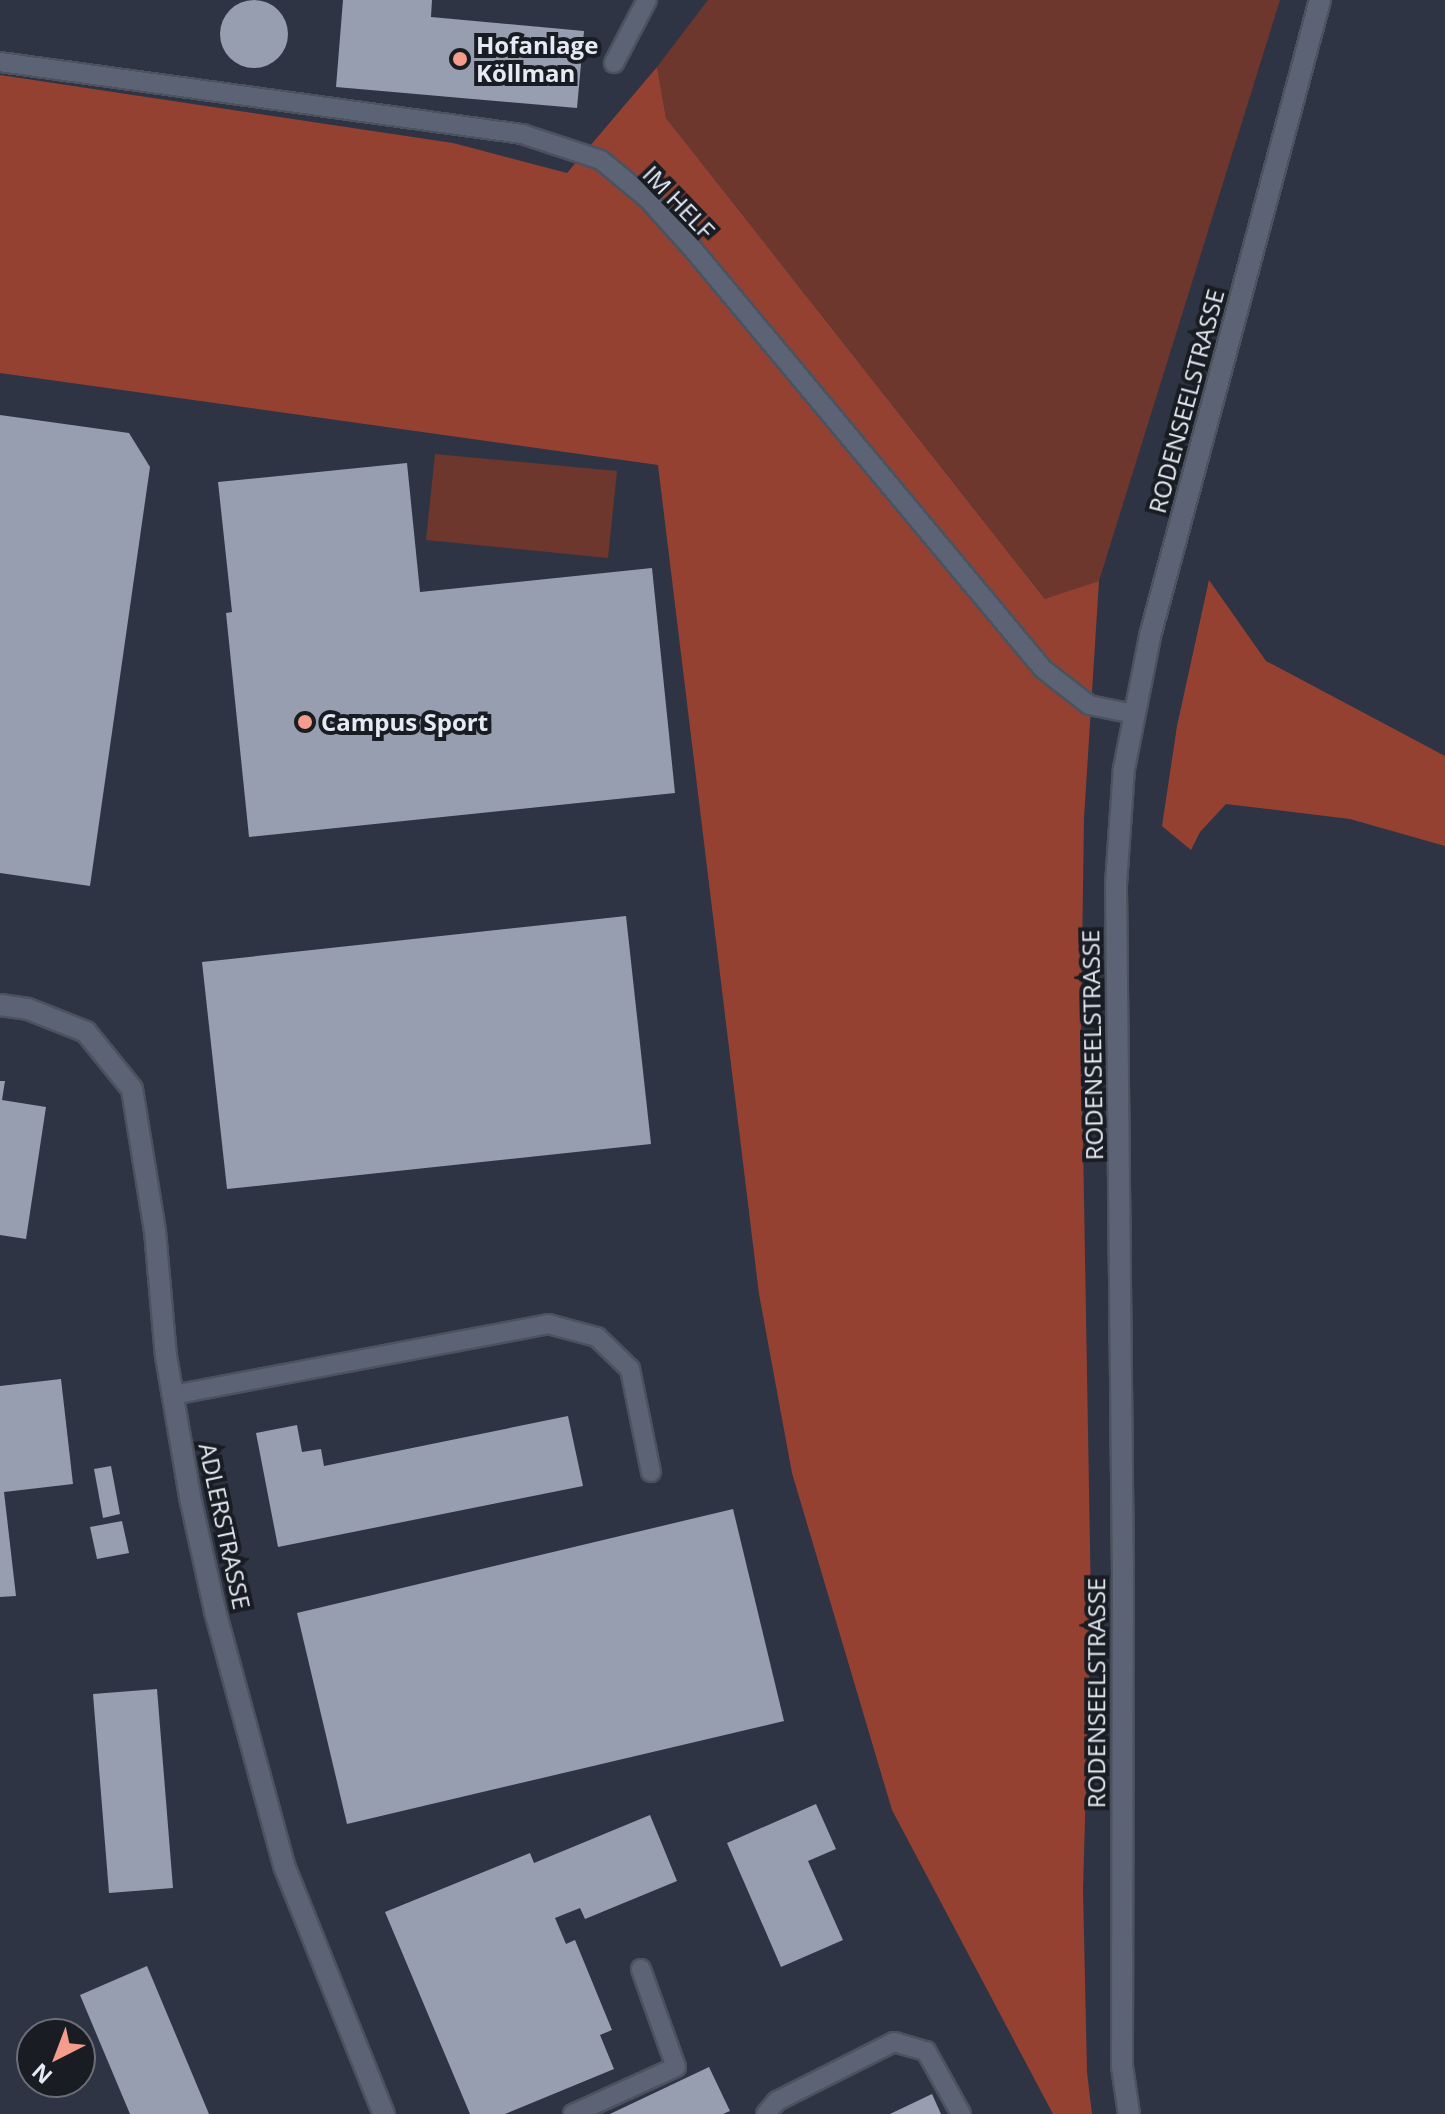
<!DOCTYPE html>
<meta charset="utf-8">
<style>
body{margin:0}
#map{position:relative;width:1445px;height:2114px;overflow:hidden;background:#2e3443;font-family:"Open Sans",sans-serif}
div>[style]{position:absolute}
.green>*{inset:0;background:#6d372d}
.forest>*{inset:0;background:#954132}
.building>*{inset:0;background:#969eb0}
.round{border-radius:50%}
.roads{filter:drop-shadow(2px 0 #4c525e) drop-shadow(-2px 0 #4c525e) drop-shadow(0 2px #4c525e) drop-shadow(0 -2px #4c525e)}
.service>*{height:18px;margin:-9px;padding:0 9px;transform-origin:9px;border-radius:9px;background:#5c6374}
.minor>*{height:20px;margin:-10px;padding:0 10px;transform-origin:10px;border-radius:10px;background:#5c6374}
.secondary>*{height:20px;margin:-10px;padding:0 10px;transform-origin:10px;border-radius:10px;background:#5c6374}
.dots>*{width:22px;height:22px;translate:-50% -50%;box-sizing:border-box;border:4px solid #191c23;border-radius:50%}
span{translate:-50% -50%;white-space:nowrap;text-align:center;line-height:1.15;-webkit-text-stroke:8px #191c23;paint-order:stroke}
.poi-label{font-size:24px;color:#e6eaf4;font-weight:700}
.left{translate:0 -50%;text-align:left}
.street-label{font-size:24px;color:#e6eaf4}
.north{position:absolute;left:16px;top:2018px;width:80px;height:80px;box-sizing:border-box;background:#191c23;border:2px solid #6b6e77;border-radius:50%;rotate:222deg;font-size:22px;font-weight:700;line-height:32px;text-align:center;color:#e6eaf4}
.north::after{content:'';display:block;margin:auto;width:28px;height:36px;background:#f49d8c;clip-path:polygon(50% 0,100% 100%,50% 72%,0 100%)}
</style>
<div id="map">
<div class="green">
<div style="clip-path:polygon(708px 0,1280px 0,1099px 581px,1046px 600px,666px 118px,657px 67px)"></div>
<div style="clip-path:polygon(435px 454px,617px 471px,608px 558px,426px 540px)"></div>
</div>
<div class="forest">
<div style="clip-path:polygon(657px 67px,666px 118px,1045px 599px,1099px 581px,1084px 818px,1081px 1024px,1091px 1606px,1083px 1890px,1087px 2072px,1092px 2114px,1053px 2114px,892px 1810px,792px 1473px,759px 1294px,658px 465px,0 373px,0 75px,453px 143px,567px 173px)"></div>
<div style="clip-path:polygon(1209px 580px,1266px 661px,1445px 756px,1445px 846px,1350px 819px,1226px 804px,1200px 832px,1191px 850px,1162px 826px,1177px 726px)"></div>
</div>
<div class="building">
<div style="clip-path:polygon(343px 0,432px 0,431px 17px,584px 31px,577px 108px,336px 87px)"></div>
<div class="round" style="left:220px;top:0;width:68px;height:68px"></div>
<div style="clip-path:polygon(0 415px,129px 433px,150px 467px,90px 886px,0 873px)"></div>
<div style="clip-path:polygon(407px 463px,420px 592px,652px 568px,675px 793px,249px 837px,226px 613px,232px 612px,218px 482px)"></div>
<div style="clip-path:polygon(626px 916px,651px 1144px,227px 1189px,202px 962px)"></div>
<div style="clip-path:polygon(0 1081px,5px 1081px,2px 1100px,46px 1107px,26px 1239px,0 1235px)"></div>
<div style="clip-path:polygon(61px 1379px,73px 1484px,4px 1492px,16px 1596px,0 1597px,0 1386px)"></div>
<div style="clip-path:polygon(568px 1416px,583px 1486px,278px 1547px,256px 1433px,297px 1425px,302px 1452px,321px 1449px,324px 1466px)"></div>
<div style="clip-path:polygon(111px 1466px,120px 1514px,103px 1518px,94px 1469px)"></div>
<div style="clip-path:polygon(733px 1509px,784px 1721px,347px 1824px,297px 1613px)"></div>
<div style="clip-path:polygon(122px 1521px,129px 1553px,97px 1559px,90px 1527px)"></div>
<div style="clip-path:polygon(157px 1689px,173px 1888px,109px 1893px,93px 1694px)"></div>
<div style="clip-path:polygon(816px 1804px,836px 1849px,808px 1861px,843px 1940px,781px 1967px,727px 1843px)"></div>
<div style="clip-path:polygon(650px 1815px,677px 1881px,585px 1919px,580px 1908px,555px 1918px,566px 1944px,575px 1940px,612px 2030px,600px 2035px,614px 2069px,505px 2114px,470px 2114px,385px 1912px,530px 1853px,534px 1863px)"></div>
<div style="clip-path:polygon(147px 1966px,209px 2114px,130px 2114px,80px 1995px)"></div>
<div style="clip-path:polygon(709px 2067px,730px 2111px,723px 2114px,610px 2114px)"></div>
<div style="clip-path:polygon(932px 2094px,941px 2114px,890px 2114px)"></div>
</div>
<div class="roads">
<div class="service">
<div style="left:0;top:62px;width:527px;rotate:7.85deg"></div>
<div style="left:522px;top:134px;width:83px;rotate:18.2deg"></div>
<div style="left:601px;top:160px;width:61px;rotate:39.7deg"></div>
<div style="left:648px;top:199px;width:66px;rotate:48.1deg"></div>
<div style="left:692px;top:248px;width:548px;rotate:50.18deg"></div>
<div style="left:1043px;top:669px;width:58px;rotate:38deg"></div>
<div style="left:1089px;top:705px;width:46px;rotate:11.3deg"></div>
<div style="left:614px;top:63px;width:71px;rotate:-62.4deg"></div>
<div style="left:173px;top:1395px;width:382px;rotate:-10.7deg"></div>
<div style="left:548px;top:1324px;width:51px;rotate:14.9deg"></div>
<div style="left:597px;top:1337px;width:46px;rotate:44.1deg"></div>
<div style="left:630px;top:1369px;width:105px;rotate:78.5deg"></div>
<div style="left:573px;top:2114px;width:113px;rotate:-24.5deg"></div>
<div style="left:676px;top:2067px;width:104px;rotate:-109.7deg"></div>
<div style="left:766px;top:2114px;width:17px;rotate:-50deg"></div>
<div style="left:777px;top:2101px;width:131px;rotate:-26.8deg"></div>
<div style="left:894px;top:2042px;width:33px;rotate:16deg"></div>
<div style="left:926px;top:2051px;width:72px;rotate:60.9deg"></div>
</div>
<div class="minor">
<div style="left:0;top:1005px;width:28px;rotate:8deg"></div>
<div style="left:28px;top:1009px;width:62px;rotate:21.6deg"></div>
<div style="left:86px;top:1032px;width:73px;rotate:51.1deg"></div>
<div style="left:132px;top:1089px;width:144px;rotate:80.8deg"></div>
<div style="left:155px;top:1231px;width:125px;rotate:85deg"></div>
<div style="left:166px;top:1356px;width:143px;rotate:80.3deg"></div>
<div style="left:190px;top:1497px;width:117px;rotate:77.6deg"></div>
<div style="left:215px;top:1611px;width:266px;rotate:74.8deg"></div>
<div style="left:285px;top:1868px;width:265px;rotate:68.1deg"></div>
</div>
<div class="secondary">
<div style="left:1129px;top:2114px;width:49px;rotate:-98.3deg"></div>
<div style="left:1122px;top:2066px;width:488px;rotate:-89.9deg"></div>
<div style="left:1123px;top:1578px;width:693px;rotate:-90.58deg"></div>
<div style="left:1116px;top:885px;width:116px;rotate:-86.1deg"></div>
<div style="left:1124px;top:769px;width:136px;rotate:-78.9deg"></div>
<div style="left:1150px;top:636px;width:658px;rotate:-75.03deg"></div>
</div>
</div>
<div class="dots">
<div style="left:460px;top:59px;background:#f49d8c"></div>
<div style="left:305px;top:722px;background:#f49d8c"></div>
</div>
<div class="poi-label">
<span class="left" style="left:476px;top:59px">Hofanlage<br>Köllman</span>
<span class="left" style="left:321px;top:722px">Campus Sport</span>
</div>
<div class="street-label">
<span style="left:679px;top:202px;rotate:46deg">IM HELF</span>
<span style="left:1186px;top:401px;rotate:-75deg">RODENSEELSTRASSE</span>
<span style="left:1092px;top:1045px;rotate:-91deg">RODENSEELSTRASSE</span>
<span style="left:225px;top:1526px;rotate:78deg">ADLERSTRASSE</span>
<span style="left:1096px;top:1693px;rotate:-90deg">RODENSEELSTRASSE</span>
</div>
<div class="north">N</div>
</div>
